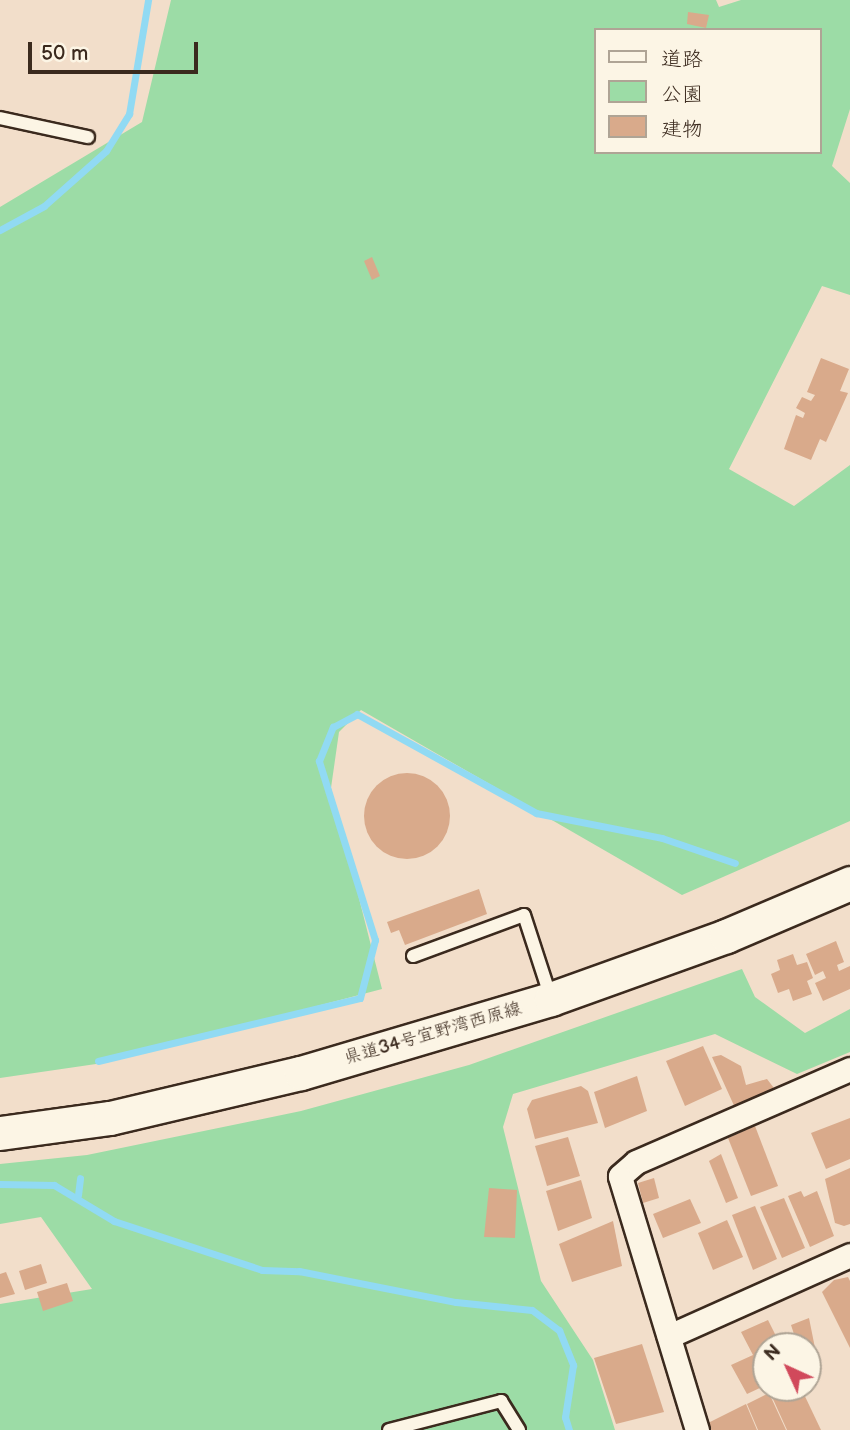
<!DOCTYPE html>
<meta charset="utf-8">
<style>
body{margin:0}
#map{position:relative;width:850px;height:1430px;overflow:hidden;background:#f2deca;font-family:"Balsamiq Sans","Klee One",sans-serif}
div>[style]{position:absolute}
.green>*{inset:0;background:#9cdca6}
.stream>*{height:7px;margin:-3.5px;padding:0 3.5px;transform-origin:3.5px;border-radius:3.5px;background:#91daf3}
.building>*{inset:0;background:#d9aa8b}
.round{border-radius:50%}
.roads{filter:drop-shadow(2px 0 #3b2a1e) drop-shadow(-2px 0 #3b2a1e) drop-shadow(0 2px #3b2a1e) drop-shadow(0 -2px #3b2a1e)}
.service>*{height:12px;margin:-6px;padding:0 6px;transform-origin:6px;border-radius:6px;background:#fcf5e5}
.minor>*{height:23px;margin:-11.5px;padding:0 11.5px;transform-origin:11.5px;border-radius:11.5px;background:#fcf5e5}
.secondary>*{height:33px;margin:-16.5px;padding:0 16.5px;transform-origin:16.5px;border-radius:16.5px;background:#fcf5e5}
span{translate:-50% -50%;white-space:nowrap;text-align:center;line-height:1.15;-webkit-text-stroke:6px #fcf5e5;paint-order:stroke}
.street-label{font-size:18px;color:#3b2a1e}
.legend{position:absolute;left:594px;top:28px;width:228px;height:126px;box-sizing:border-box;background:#fcf5e5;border:2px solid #afa495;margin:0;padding:9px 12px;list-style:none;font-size:21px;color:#3b2a1e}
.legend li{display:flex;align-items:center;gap:14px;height:35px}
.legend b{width:35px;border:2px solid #afa495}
.north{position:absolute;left:752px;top:1332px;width:70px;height:70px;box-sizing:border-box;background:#fcf5e5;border:2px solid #afa495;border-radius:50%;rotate:315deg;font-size:19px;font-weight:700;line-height:28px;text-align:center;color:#3b2a1e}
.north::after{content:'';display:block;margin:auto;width:24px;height:32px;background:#d1495b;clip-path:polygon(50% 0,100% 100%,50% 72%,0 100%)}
.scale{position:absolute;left:28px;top:42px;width:170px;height:32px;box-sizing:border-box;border:4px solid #3b2a1e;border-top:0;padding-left:9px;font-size:21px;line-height:24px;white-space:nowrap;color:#3b2a1e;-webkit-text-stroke:5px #fcf5e5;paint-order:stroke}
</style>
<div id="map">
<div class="green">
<div style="clip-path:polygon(evenodd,171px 0,716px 0,719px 7px,741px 0,850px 0,850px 109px,832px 166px,850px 183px,850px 295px,822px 286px,729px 469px,794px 506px,850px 465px,850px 821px,682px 895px,361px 710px,339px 732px,331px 788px,382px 989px,96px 1064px,0 1078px,0 207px,142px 122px,171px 0,596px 30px,820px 30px,820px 152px,596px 152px,596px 30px)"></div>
<div style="clip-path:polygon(742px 969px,755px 997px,805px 1033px,850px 1009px,850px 1052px,797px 1074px,715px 1034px,513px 1094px,503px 1127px,541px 1281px,593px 1360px,615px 1430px,0 1430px,0 1304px,92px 1289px,41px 1217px,0 1224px,0 1164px,87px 1155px,301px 1111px,469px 1065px)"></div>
</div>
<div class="stream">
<div style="left:0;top:230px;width:50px;rotate:-28.6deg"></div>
<div style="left:44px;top:206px;width:83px;rotate:-41.6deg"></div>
<div style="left:106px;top:151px;width:44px;rotate:-58.1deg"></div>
<div style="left:129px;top:114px;width:116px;rotate:-80.5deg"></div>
<div style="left:98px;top:1061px;width:269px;rotate:-13.5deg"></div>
<div style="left:360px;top:998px;width:60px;rotate:-75.5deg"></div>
<div style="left:375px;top:940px;width:188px;rotate:-107.4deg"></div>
<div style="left:319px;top:761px;width:37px;rotate:-68deg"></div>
<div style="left:333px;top:727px;width:27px;rotate:-28deg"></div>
<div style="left:357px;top:714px;width:205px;rotate:28.9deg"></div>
<div style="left:536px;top:813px;width:128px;rotate:11.2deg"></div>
<div style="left:662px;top:838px;width:77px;rotate:18.9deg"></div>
<div style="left:0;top:1184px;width:54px;rotate:1.1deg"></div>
<div style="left:54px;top:1185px;width:70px;rotate:31deg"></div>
<div style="left:114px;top:1221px;width:156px;rotate:18.3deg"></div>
<div style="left:262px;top:1270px;width:37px;rotate:2deg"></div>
<div style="left:299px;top:1271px;width:160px;rotate:11.2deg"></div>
<div style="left:456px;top:1302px;width:76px;rotate:6deg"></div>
<div style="left:532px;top:1310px;width:34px;rotate:37deg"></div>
<div style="left:559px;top:1330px;width:38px;rotate:68deg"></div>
<div style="left:573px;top:1365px;width:53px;rotate:98.7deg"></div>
<div style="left:565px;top:1417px;width:14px;rotate:73deg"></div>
<div style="left:78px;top:1195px;width:17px;rotate:-83deg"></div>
</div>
<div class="building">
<div style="clip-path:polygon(688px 12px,709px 15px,706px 28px,687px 24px)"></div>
<div style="clip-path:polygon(372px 257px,380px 276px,372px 280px,364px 261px)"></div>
<div style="clip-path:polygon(821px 358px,849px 369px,840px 391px,848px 393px,826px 442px,820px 439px,811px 460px,784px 449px,796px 415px,803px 418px,805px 413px,796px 408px,802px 397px,811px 401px,815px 395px,807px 392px)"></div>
<div class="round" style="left:364px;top:773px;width:86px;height:86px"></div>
<div style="clip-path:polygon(479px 889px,487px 914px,405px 945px,399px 930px,391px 933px,387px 922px)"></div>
<div style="clip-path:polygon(836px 941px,844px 962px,837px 965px,839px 971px,850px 966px,850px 989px,823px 1001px,815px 983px,826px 978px,823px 971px,815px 975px,806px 954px)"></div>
<div style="clip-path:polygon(793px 954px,797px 965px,807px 962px,813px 978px,807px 981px,812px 994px,793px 1001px,789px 989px,778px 993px,771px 974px,780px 970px,777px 960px)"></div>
<div style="clip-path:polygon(703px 1046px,722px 1089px,685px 1106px,666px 1061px)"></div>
<div style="clip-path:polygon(721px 1055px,741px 1066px,746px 1085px,767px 1079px,777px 1092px,736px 1110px,712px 1057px)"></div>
<div style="clip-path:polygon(637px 1076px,647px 1111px,605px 1128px,594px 1092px)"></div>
<div style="clip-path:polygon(581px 1086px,588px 1091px,598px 1123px,535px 1139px,527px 1109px,532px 1100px)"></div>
<div style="clip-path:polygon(850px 1118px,850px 1159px,826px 1169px,811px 1133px)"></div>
<div style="clip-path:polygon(755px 1126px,778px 1186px,751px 1196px,728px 1138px)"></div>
<div style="clip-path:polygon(568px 1137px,580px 1176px,547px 1186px,535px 1146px)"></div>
<div style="clip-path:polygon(721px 1154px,738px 1198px,726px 1203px,709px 1161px)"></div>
<div style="clip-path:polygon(850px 1168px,850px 1224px,844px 1226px,835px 1223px,825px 1179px)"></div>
<div style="clip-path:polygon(654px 1178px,659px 1198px,643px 1203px,638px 1183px)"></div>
<div style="clip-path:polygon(581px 1180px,592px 1218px,558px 1231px,546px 1191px)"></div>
<div style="clip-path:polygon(489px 1188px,517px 1190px,515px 1238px,484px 1237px)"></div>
<div style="clip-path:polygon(801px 1191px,804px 1197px,817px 1191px,834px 1236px,810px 1247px,788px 1196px)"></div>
<div style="clip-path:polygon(784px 1198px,805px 1248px,782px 1258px,760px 1207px)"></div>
<div style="clip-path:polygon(690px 1199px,701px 1223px,663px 1238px,653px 1214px)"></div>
<div style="clip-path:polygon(755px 1206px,777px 1259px,753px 1270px,732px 1215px)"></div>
<div style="clip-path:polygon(727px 1220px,743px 1257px,713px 1270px,698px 1233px)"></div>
<div style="clip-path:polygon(613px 1221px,622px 1266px,572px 1282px,559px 1244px)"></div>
<div style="clip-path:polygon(41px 1264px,47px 1283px,25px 1290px,19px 1271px)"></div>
<div style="clip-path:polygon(6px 1272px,15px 1294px,0 1298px,0 1274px)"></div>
<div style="clip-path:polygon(848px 1277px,850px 1281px,850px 1348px,822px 1292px,834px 1280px)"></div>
<div style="clip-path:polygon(67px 1283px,73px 1301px,43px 1311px,37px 1292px)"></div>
<div style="clip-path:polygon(809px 1318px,816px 1353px,808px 1355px,808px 1346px,798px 1346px,791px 1325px)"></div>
<div style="clip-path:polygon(768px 1320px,780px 1344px,766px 1346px,766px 1385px,747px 1394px,731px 1365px,753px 1355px,741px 1332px)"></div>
<div style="clip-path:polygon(642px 1344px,664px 1412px,616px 1424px,594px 1358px)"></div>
<div style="clip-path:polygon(768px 1388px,801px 1388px,821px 1430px,787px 1430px)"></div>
<div style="clip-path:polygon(769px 1393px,786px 1430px,758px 1430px,747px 1404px)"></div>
<div style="clip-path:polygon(746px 1404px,757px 1430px,710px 1430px,708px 1423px)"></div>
</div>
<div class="roads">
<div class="service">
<div style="left:0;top:118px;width:90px;rotate:12.2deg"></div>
<div style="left:413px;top:956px;width:118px;rotate:-20.3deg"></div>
<div style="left:524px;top:915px;width:87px;rotate:72deg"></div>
<div style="left:389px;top:1430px;width:116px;rotate:-14.5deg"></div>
<div style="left:501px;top:1401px;width:34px;rotate:58deg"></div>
</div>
<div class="minor">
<div style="left:669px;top:1336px;width:198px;rotate:-24.1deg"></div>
<div style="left:697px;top:1430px;width:265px;rotate:-106.9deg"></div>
<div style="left:620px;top:1176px;width:21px;rotate:-41deg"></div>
<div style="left:636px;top:1162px;width:233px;rotate:-23.5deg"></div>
</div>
<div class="secondary">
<div style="left:0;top:1133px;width:111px;rotate:-7.8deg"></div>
<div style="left:110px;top:1118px;width:196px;rotate:-13.3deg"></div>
<div style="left:301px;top:1073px;width:261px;rotate:-16.5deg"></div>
<div style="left:551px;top:999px;width:186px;rotate:-19.8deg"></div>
<div style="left:726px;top:936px;width:135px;rotate:-23.1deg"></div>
</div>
</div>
<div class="street-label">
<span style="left:433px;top:1034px;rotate:-16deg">県道34号宜野湾西原線</span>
</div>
<ul class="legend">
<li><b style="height:9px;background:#fcf5e5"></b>道路</li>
<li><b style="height:19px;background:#9cdca6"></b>公園</li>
<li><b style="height:19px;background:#d9aa8b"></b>建物</li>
</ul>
<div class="north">N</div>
<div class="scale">50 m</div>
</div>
